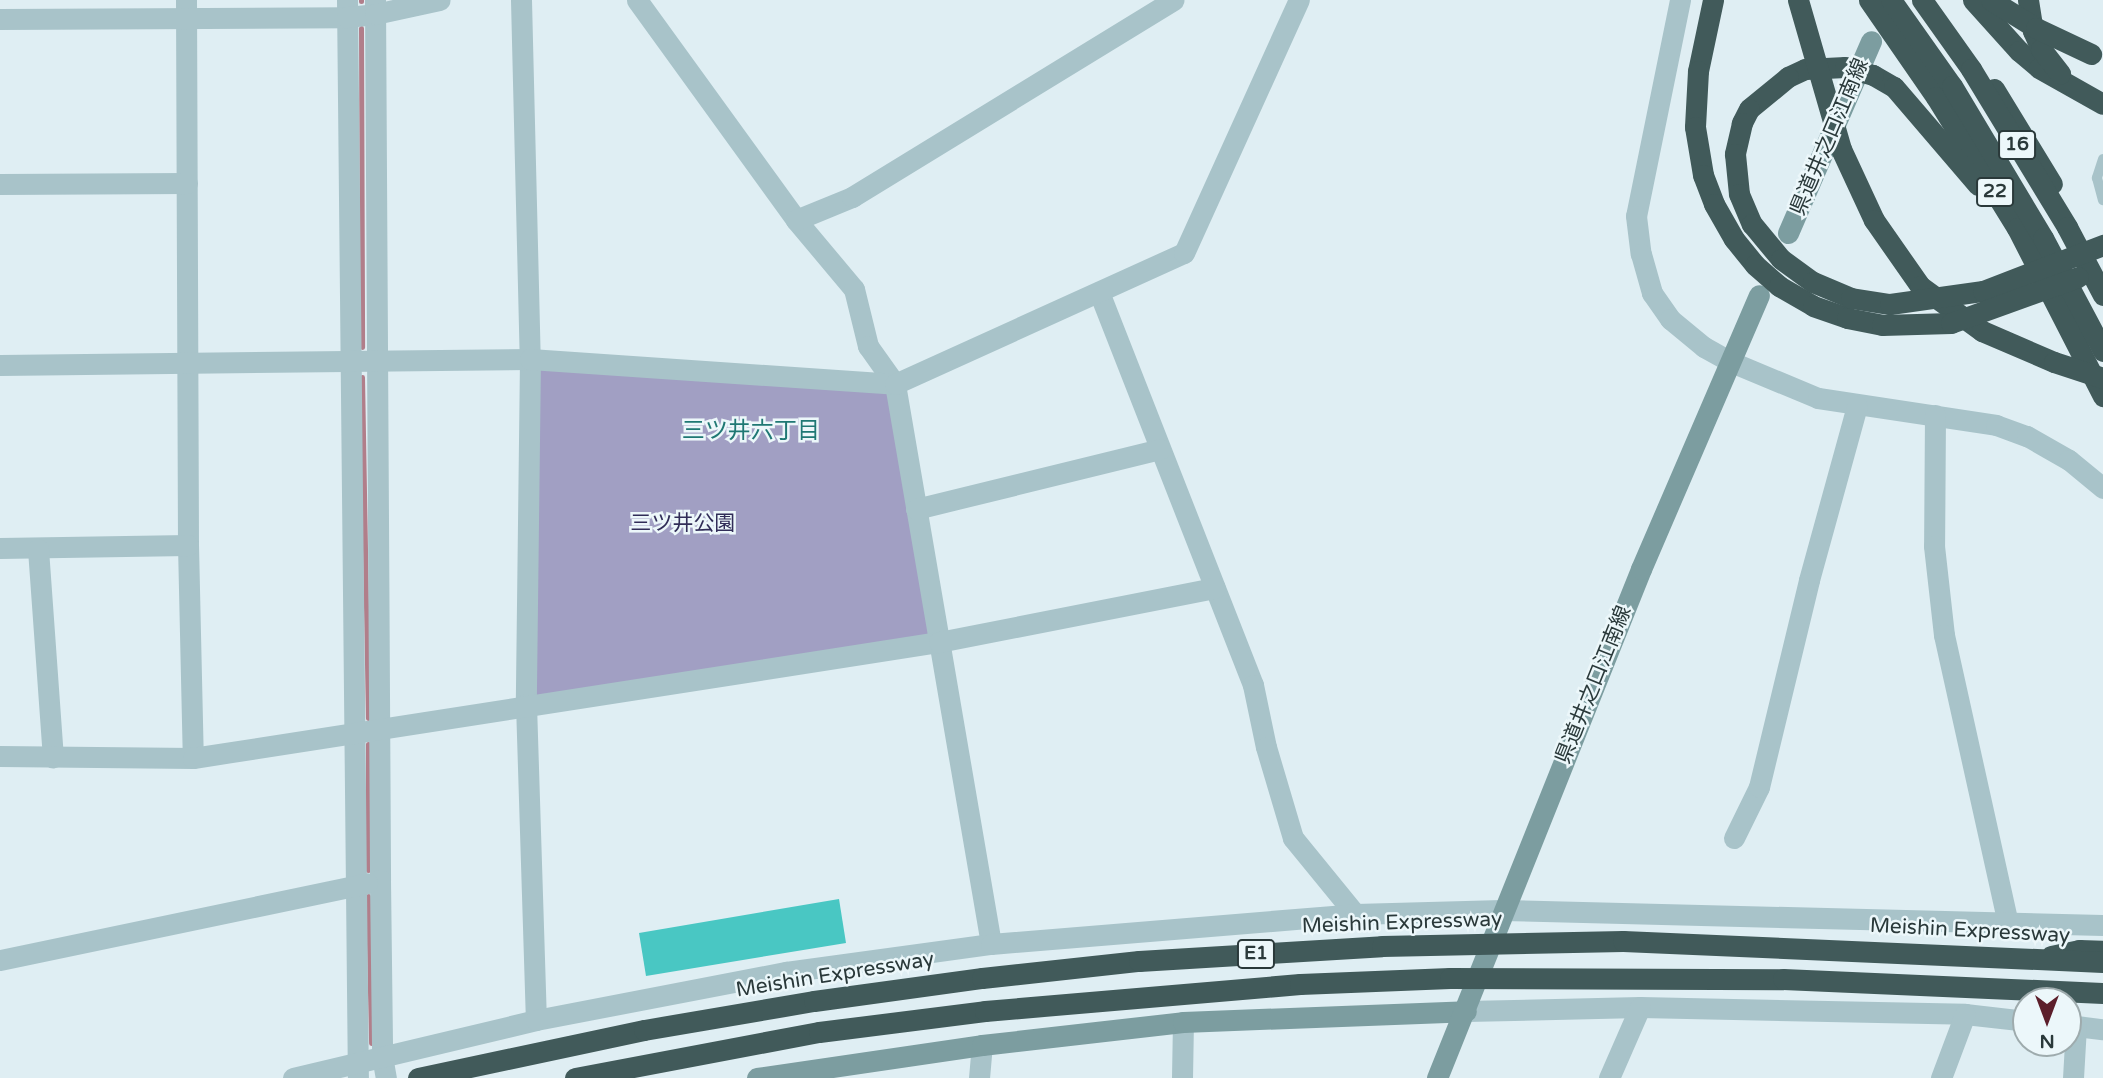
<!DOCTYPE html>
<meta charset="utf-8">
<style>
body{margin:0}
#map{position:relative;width:2103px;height:1078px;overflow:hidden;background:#dfeef3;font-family:"Varela Round","Noto Sans JP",sans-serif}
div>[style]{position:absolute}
.green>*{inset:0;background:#a19fc3}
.stream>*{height:5px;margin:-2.5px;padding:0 2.5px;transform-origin:2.5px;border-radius:2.5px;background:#b17e8a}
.building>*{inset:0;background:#49c7c3}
.lane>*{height:10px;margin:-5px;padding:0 5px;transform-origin:5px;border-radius:5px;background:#a8c3c9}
.street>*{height:21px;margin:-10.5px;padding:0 10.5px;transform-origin:10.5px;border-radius:10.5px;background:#a8c3c9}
.secondary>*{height:21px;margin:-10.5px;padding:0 10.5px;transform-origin:10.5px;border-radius:10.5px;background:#7c9da0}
.highway>*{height:21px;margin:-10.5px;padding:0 10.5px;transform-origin:10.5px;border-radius:10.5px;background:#415a5a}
.highway-bridge>*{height:21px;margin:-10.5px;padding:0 10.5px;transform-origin:10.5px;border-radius:10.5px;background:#415a5a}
span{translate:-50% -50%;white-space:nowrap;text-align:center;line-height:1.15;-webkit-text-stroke:5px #ecf7fa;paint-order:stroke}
.shield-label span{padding:2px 5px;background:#ecf7fa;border:2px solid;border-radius:5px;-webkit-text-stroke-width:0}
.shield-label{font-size:19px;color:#2a393a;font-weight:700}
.street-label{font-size:21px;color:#2a393a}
.park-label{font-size:21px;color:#312d58}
.neighbourhood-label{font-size:23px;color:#1f7874}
.north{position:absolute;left:2012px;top:987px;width:70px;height:70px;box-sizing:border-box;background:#ecf7fa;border:2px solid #9eabad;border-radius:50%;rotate:180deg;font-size:19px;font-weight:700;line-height:28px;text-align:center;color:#2a393a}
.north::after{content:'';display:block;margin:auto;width:24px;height:32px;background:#5c1f2b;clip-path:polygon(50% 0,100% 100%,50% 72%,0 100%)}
</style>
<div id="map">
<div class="green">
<div style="clip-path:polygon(530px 359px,895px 384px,939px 642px,526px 704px)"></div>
</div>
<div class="stream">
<div style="left:361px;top:0;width:1px;rotate:90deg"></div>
<div style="left:361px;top:28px;width:319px;rotate:89.8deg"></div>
<div style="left:362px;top:377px;width:341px;rotate:89deg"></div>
<div style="left:368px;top:744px;width:126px;rotate:90deg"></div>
<div style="left:368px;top:896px;width:147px;rotate:88.8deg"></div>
</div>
<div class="building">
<div style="clip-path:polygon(839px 899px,846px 943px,646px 976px,639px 933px)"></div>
</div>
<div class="lane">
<div style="left:2103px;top:159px;width:20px;rotate:108deg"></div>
<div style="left:2097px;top:178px;width:23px;rotate:75deg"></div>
</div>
<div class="street">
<div style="left:186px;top:0;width:545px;rotate:89.79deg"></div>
<div style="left:188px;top:545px;width:213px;rotate:88.7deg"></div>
<div style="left:347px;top:0;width:1078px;rotate:89.42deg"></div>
<div style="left:375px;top:0;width:880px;rotate:89.67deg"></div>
<div style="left:380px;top:880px;width:176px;rotate:89.3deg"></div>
<div style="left:382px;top:1056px;width:22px;rotate:80deg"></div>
<div style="left:521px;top:0;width:359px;rotate:88.6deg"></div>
<div style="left:530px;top:359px;width:345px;rotate:90.7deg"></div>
<div style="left:526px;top:704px;width:316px;rotate:88.2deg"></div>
<div style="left:637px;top:0;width:271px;rotate:54.1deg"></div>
<div style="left:796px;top:220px;width:90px;rotate:50deg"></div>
<div style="left:854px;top:289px;width:59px;rotate:76.2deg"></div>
<div style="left:868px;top:346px;width:47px;rotate:54.6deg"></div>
<div style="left:895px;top:384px;width:568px;rotate:80.27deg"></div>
<div style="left:1680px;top:0;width:220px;rotate:101.5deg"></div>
<div style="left:1636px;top:216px;width:38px;rotate:83deg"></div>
<div style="left:1641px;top:254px;width:41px;rotate:74.2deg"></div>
<div style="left:1652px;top:293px;width:32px;rotate:55deg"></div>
<div style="left:1670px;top:319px;width:44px;rotate:39.5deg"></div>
<div style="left:1704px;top:347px;width:29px;rotate:29deg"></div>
<div style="left:1729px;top:361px;width:96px;rotate:22.6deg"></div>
<div style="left:1818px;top:398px;width:180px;rotate:8.6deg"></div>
<div style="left:1996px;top:425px;width:33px;rotate:20deg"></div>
<div style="left:2027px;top:436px;width:48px;rotate:29.7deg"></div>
<div style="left:2069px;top:460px;width:44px;rotate:39.5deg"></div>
<div style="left:0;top:19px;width:347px;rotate:-0.3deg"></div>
<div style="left:347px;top:17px;width:28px;rotate:-6deg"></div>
<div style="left:375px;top:14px;width:66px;rotate:-12.2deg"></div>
<div style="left:0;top:184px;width:187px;rotate:-0.3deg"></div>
<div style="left:796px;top:220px;width:61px;rotate:-22.3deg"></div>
<div style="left:852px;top:197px;width:377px;rotate:-31.5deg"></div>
<div style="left:1099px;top:292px;width:422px;rotate:68.6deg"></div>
<div style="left:1253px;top:685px;width:63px;rotate:78.2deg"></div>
<div style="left:1266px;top:747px;width:95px;rotate:73.5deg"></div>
<div style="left:1293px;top:838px;width:98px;rotate:50.8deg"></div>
<div style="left:0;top:365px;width:530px;rotate:-0.65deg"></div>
<div style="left:530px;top:359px;width:366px;rotate:3.9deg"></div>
<div style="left:895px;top:384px;width:317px;rotate:-24.4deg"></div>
<div style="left:1184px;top:253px;width:278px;rotate:-65.6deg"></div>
<div style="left:1935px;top:415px;width:131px;rotate:90.4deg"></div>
<div style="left:1934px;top:546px;width:90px;rotate:83.6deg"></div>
<div style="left:1944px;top:635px;width:296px;rotate:77.5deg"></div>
<div style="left:916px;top:509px;width:251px;rotate:-13.8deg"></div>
<div style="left:0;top:548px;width:188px;rotate:-0.9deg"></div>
<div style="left:38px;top:549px;width:209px;rotate:85.9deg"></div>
<div style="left:0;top:756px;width:193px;rotate:0.6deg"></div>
<div style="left:193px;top:758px;width:755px;rotate:-8.84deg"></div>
<div style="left:939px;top:642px;width:281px;rotate:-11.1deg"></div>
<div style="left:1734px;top:838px;width:57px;rotate:-63.9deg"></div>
<div style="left:1759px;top:787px;width:213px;rotate:-76.4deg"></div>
<div style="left:1809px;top:580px;width:180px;rotate:-74.6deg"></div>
<div style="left:0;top:960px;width:375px;rotate:-11.8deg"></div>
<div style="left:1466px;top:1011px;width:174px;rotate:-1.3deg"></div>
<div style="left:1640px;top:1007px;width:325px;rotate:1.2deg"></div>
<div style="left:1965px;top:1014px;width:61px;rotate:6.5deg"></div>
<div style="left:2068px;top:1025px;width:35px;rotate:7deg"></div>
<div style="left:293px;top:1078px;width:250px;rotate:-13.4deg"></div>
<div style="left:536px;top:1020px;width:255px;rotate:-10.9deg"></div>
<div style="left:786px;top:972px;width:207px;rotate:-7.8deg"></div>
<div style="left:991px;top:944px;width:365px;rotate:-4.7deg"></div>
<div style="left:1355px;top:914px;width:147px;rotate:-1.6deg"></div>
<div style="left:1502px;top:910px;width:601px;rotate:1.43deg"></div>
<div style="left:979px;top:1078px;width:33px;rotate:-85deg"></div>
<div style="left:1182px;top:1078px;width:56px;rotate:-89deg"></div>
<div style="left:1609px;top:1078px;width:77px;rotate:-66.4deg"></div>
<div style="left:1941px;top:1078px;width:68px;rotate:-69.4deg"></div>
<div style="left:2073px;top:1078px;width:52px;rotate:-86.7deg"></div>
</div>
<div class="secondary">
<div style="left:1788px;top:233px;width:209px;rotate:-66.6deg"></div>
<div style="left:757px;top:1078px;width:227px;rotate:-8.3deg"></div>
<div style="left:982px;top:1045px;width:202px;rotate:-6.5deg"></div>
<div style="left:1183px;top:1022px;width:283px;rotate:-2.2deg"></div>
<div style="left:1437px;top:1078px;width:548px;rotate:-68.16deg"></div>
<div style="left:1641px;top:569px;width:298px;rotate:-66.7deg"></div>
</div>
<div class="highway">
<div style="left:1713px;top:0;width:73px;rotate:101.9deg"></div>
<div style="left:1698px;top:71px;width:56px;rotate:93.1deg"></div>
<div style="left:1695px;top:127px;width:49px;rotate:80.5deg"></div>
<div style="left:1703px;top:175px;width:31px;rotate:69deg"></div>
<div style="left:1714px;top:204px;width:40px;rotate:60.3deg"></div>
<div style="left:1734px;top:239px;width:33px;rotate:51deg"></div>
<div style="left:1755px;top:265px;width:32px;rotate:41deg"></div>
<div style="left:1779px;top:286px;width:39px;rotate:30deg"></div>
<div style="left:1813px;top:306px;width:36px;rotate:19deg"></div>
<div style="left:1847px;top:318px;width:36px;rotate:11deg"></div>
<div style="left:1869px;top:0;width:118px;rotate:55.4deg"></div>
<div style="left:1936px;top:97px;width:154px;rotate:58.3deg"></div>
<div style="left:2017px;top:228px;width:189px;rotate:62.9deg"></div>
<div style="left:1973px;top:0;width:69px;rotate:48deg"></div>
<div style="left:2019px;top:51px;width:26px;rotate:40deg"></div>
<div style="left:2039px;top:68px;width:73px;rotate:29.4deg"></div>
<div style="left:2028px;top:0;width:31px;rotate:81deg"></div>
<div style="left:2033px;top:31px;width:20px;rotate:66deg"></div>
<div style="left:2041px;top:49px;width:31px;rotate:52deg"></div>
<div style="left:1845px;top:67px;width:40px;rotate:177.1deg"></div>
<div style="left:1805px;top:69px;width:19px;rotate:155deg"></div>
<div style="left:1788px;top:77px;width:50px;rotate:140.6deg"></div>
<div style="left:1749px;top:109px;width:16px;rotate:117deg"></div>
<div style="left:1742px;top:123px;width:32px;rotate:103deg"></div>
<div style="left:1735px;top:154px;width:40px;rotate:84.3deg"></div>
<div style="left:1739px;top:194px;width:33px;rotate:67deg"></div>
<div style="left:1752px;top:224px;width:45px;rotate:50.4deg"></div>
<div style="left:1781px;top:259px;width:39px;rotate:36deg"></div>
<div style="left:1813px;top:282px;width:41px;rotate:22.8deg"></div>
<div style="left:1851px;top:298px;width:39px;rotate:9deg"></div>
<div style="left:1873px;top:75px;width:24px;rotate:30deg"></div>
<div style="left:1894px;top:87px;width:129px;rotate:49.4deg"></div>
<div style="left:1994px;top:89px;width:111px;rotate:58.6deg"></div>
<div style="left:2051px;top:956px;width:29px;rotate:-12deg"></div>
<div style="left:2079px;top:950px;width:24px;rotate:2deg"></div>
</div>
<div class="highway-bridge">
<div style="left:1798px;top:0;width:155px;rotate:73.9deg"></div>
<div style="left:1841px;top:149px;width:78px;rotate:65.1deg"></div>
<div style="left:1874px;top:220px;width:80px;rotate:55.1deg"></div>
<div style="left:1920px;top:286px;width:77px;rotate:36deg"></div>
<div style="left:1982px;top:331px;width:78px;rotate:23.3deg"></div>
<div style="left:2054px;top:362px;width:52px;rotate:18.1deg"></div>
<div style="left:1891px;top:0;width:105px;rotate:54.7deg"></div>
<div style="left:1952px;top:86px;width:177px;rotate:59.1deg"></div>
<div style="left:2043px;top:238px;width:128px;rotate:62deg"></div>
<div style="left:1922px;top:0;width:85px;rotate:54.6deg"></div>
<div style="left:1971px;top:69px;width:185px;rotate:58.7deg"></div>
<div style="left:2067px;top:227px;width:77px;rotate:62.1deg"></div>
<div style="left:1991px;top:0;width:53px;rotate:31.9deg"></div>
<div style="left:2036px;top:28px;width:61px;rotate:25.3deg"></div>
<div style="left:1845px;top:67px;width:29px;rotate:16deg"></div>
<div style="left:1890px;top:304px;width:94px;rotate:-8deg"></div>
<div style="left:1983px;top:291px;width:129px;rotate:-21deg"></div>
<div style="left:1882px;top:325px;width:69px;rotate:-1.7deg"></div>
<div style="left:1951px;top:323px;width:135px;rotate:-19.9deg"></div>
<div style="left:418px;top:1078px;width:231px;rotate:-12deg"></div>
<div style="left:644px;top:1030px;width:172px;rotate:-9.7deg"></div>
<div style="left:814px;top:1001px;width:170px;rotate:-7.8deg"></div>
<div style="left:982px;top:978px;width:158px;rotate:-6.2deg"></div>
<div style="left:1139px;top:961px;width:243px;rotate:-3.5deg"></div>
<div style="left:1382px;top:946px;width:241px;rotate:-1.2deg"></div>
<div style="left:1623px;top:941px;width:480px;rotate:2.5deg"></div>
<div style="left:575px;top:1078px;width:248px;rotate:-10.7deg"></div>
<div style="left:819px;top:1032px;width:167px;rotate:-7.2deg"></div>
<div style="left:985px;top:1011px;width:316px;rotate:-4.9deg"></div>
<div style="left:1300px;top:984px;width:150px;rotate:-2.3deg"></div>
<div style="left:1450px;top:978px;width:333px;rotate:0.2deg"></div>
<div style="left:1783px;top:979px;width:320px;rotate:2.5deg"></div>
</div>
<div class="shield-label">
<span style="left:2017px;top:145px">16</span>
<span style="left:1995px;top:192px">22</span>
<span style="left:1256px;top:954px">E1</span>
</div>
<div class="street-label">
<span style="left:1830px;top:137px;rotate:-67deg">県道井之口江南線</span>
<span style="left:1594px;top:685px;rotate:-68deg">県道井之口江南線</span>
<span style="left:1402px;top:923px;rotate:-2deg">Meishin Expressway</span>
<span style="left:1970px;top:931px;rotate:3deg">Meishin Expressway</span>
<span style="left:835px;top:975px;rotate:-9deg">Meishin Expressway</span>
</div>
<div class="park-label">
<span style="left:683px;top:524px">三ツ井公園</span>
</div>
<div class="neighbourhood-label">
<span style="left:751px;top:431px">三ツ井六丁目</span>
</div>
<div class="north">N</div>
</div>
